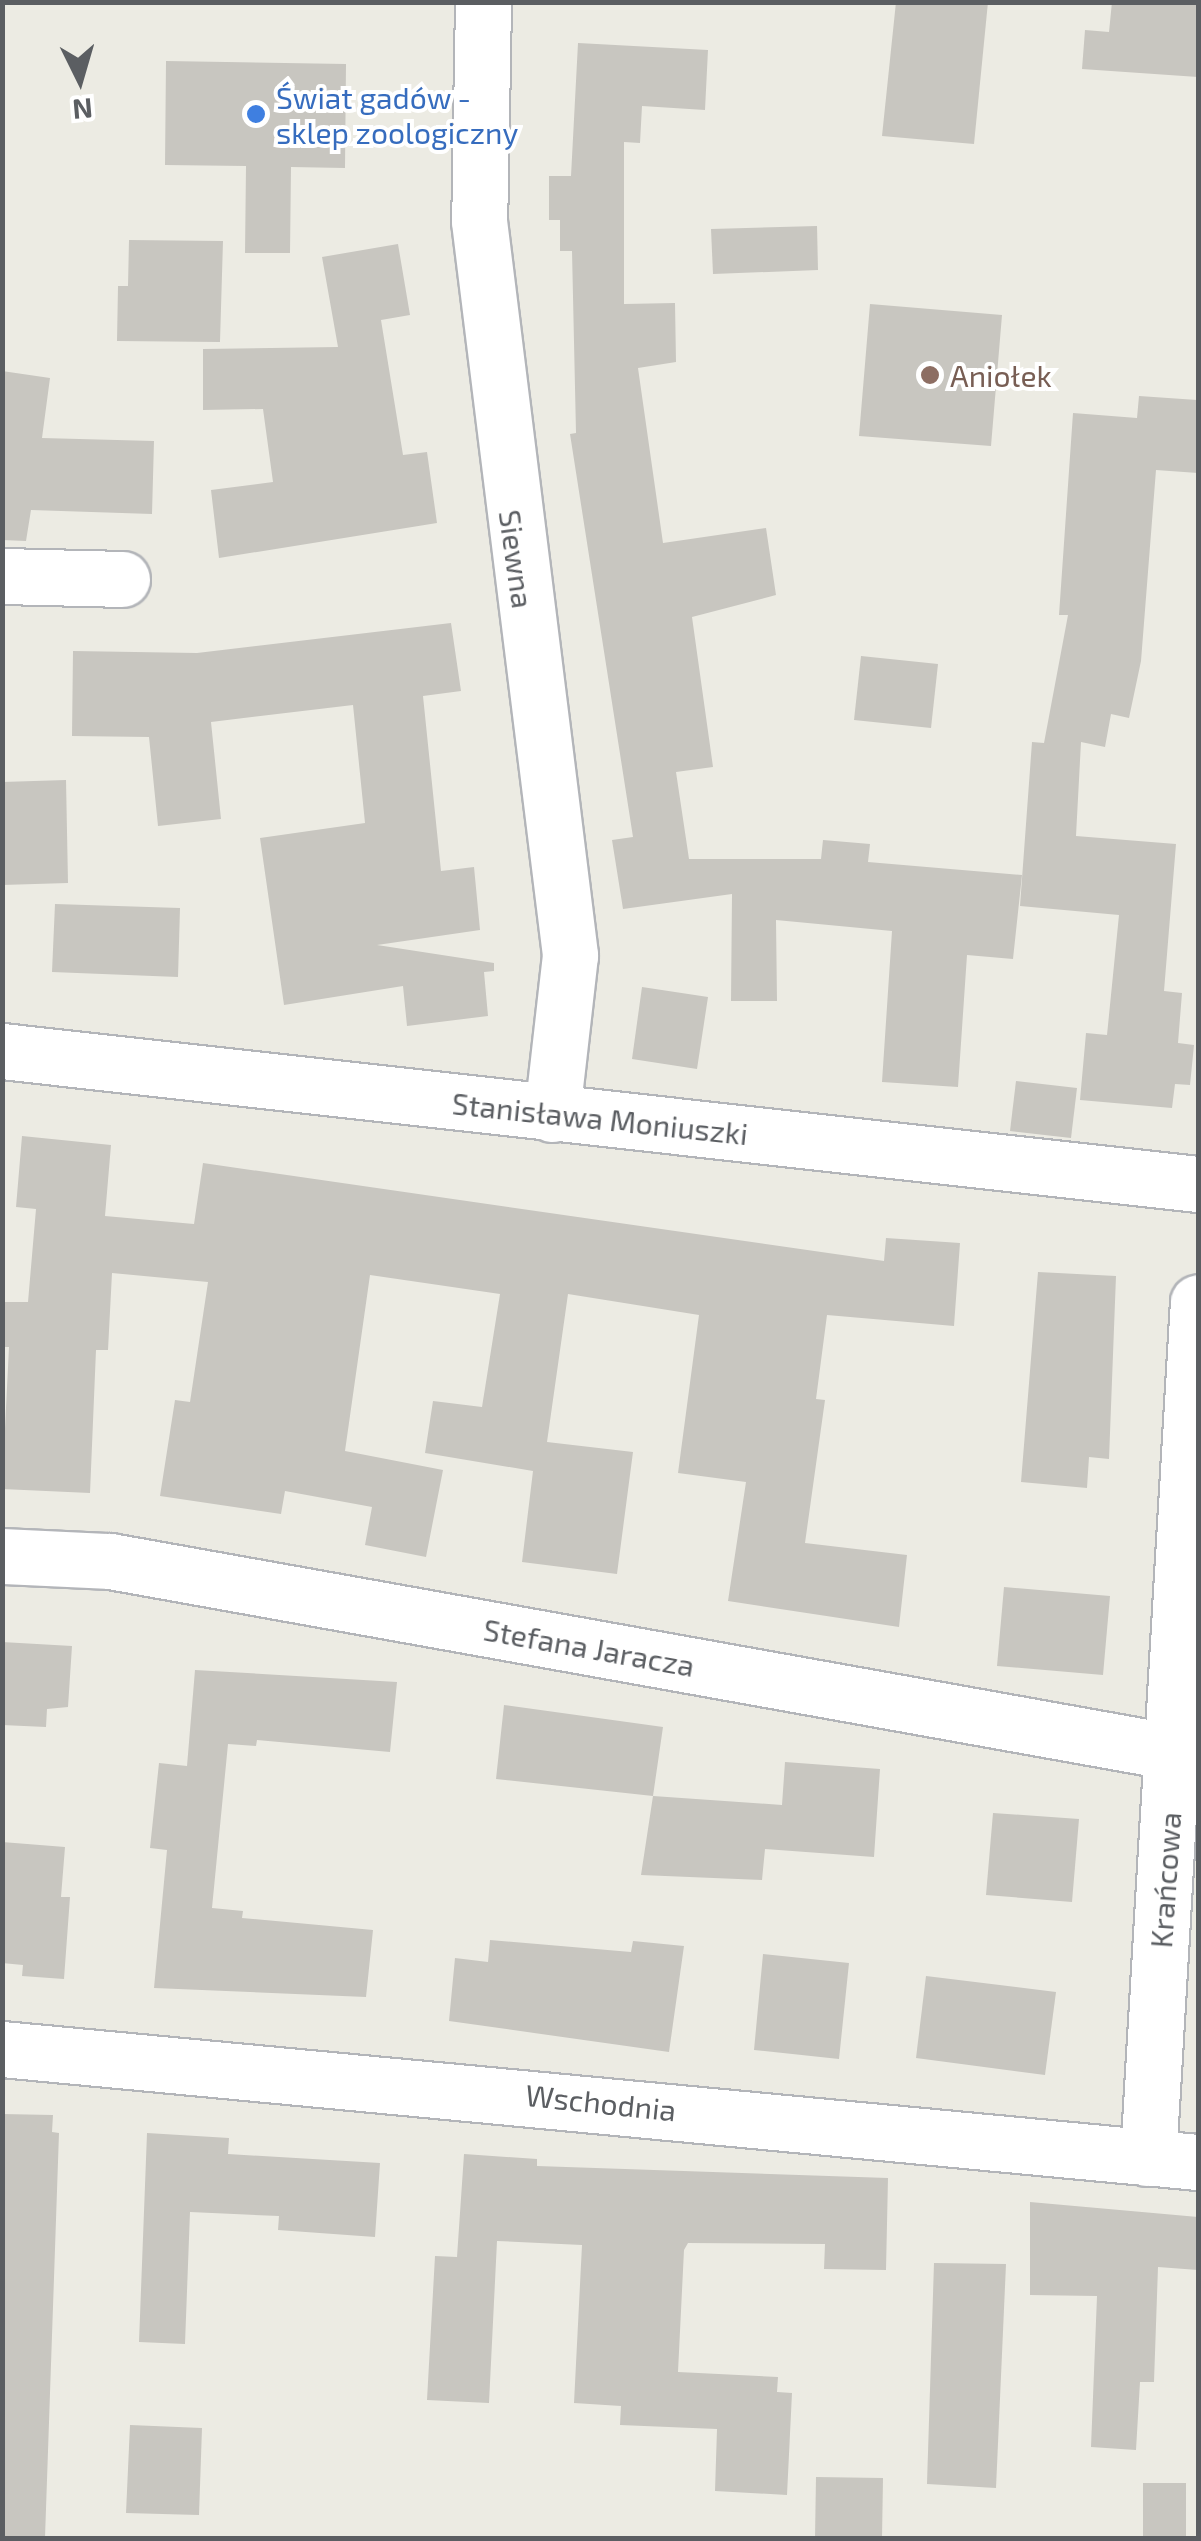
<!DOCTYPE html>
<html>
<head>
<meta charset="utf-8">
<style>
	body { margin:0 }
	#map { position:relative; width:1201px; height:2541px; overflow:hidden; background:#ecebe3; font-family:"Exo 2",sans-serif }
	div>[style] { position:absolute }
	.building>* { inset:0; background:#c8c6c0 }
	.roads { filter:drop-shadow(2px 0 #b3b5b9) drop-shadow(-2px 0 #b3b5b9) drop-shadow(0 2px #b3b5b9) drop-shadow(0 -2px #b3b5b9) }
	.street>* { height:55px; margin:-27.5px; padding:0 27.5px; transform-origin:27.5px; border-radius:27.5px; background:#fff }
	.dots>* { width:28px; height:28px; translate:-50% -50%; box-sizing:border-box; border:5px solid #fff; border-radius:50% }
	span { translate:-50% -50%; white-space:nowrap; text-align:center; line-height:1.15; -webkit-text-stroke:8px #fff; paint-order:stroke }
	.shop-label { font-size:30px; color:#366cbe }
	.left { translate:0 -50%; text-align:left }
	.education-label { font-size:30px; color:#785e54 }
	.street-label { font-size:30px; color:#5b5e62 }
	.frame { position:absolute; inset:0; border:5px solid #5b5e62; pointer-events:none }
	.north { position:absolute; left:30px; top:30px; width:100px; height:100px; -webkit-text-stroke:8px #fff; paint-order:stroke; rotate:175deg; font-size:28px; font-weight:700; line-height:40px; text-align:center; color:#5b5e62 }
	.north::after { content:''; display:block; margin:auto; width:35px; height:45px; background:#5b5e62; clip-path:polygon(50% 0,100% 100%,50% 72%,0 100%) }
</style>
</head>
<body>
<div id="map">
	<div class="building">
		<i style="clip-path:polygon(896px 2px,988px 2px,974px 144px,882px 136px)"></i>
		<i style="clip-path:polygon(1112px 2px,1198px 2px,1198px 77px,1082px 69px,1085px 30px,1109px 32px)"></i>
		<i style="clip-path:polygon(578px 43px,708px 50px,705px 110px,642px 106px,640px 143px,624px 142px,624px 304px,675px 303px,676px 362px,638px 368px,663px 543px,766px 528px,776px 595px,692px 617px,713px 767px,676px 772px,689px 859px,821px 859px,823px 840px,870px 844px,868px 862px,1022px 875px,1013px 959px,967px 955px,958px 1087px,882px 1082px,892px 931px,776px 920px,777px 1001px,731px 1001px,732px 894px,623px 909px,612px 840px,633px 837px,570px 434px,576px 433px,572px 251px,560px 251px,560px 220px,549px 220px,549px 176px,571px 176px)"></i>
		<i style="clip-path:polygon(166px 61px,346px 64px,345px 168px,291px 167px,290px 253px,245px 253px,246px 166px,165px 165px)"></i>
		<i style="clip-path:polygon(817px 226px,818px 270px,713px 274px,711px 229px)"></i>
		<i style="clip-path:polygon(129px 240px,223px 241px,220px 342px,117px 341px,118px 286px,128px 286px)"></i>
		<i style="clip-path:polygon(398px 244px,410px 315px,381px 320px,403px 455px,427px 452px,437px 523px,219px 558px,211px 490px,273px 482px,263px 409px,203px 410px,203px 349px,338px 347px,322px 257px)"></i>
		<i style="clip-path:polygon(870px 304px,1002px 315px,991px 446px,859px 436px)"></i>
		<i style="clip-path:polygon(2px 371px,50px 378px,42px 438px,154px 441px,152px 514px,31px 510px,26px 541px,2px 540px)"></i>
		<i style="clip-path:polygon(1139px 396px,1197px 400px,1198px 473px,1156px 470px,1141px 661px,1129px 718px,1111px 714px,1105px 747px,1081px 742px,1076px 836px,1176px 844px,1164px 991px,1182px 993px,1178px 1043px,1194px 1045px,1190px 1085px,1175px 1084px,1172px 1108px,1080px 1100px,1086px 1033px,1107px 1035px,1119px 915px,1020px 906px,1032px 742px,1044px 743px,1068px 615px,1059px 615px,1073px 413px,1137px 418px)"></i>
		<i style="clip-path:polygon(451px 623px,461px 691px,423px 696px,441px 871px,474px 867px,480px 930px,377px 945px,494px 963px,494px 971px,484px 972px,488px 1016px,407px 1026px,403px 986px,284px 1005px,260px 838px,365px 823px,353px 705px,211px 722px,221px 819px,158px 826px,149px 737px,72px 736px,73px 651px,197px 653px)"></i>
		<i style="clip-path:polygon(861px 656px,938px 664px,931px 728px,854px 720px)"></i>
		<i style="clip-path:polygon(66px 780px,68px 883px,2px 885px,2px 782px)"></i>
		<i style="clip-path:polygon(55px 904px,180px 908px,178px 977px,52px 972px)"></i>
		<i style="clip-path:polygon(642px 987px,708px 997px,697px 1069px,632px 1059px)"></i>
		<i style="clip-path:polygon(1016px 1081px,1077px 1088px,1071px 1138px,1010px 1131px)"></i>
		<i style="clip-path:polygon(22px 1136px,111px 1145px,105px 1216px,194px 1224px,203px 1163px,884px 1261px,886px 1238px,960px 1243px,954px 1326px,827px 1315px,816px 1399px,825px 1400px,805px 1543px,907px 1555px,899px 1627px,728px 1601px,746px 1482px,678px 1473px,699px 1315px,568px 1294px,547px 1442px,633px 1452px,617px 1574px,522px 1562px,533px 1471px,425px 1453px,433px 1401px,482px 1407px,500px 1294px,370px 1275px,345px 1451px,443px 1470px,426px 1557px,365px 1545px,372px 1507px,285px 1491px,281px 1514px,160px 1496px,175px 1400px,190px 1402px,208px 1282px,112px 1273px,108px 1350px,96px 1350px,90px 1493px,2px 1489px,9px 1347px,2px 1347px,2px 1302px,28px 1302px,36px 1209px,16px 1207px)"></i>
		<i style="clip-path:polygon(1038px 1272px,1116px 1276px,1109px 1459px,1089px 1457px,1087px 1488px,1021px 1482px)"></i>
		<i style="clip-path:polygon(1004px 1587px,1110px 1596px,1103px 1675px,997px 1666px)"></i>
		<i style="clip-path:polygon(2px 1642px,72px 1646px,68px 1707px,47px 1709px,46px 1727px,2px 1725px)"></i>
		<i style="clip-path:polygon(195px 1670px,397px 1682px,390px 1752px,257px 1740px,256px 1746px,228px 1744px,212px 1908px,243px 1911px,242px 1918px,373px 1930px,366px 1997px,154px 1988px,167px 1850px,150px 1848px,159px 1763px,187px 1766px)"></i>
		<i style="clip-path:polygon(504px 1705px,663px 1727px,653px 1796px,782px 1805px,785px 1762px,880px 1769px,874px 1857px,765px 1849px,762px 1880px,641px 1875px,653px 1796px,496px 1779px)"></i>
		<i style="clip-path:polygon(993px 1813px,1079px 1819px,1072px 1902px,986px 1895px)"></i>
		<i style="clip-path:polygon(2px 1842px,65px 1847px,61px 1897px,70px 1897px,64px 1979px,22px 1976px,23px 1965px,2px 1963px)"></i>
		<i style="clip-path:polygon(490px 1940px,631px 1952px,633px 1941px,684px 1946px,669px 2052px,449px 2021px,455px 1958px,488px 1962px)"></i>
		<i style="clip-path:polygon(763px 1954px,849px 1963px,839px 2059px,754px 2050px)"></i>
		<i style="clip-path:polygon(926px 1976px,1056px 1992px,1045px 2075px,916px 2058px)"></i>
		<i style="clip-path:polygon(2px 2114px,53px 2115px,52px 2132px,59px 2133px,45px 2538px,2px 2538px)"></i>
		<i style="clip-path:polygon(147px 2133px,229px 2138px,228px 2154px,380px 2163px,375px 2237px,278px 2230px,279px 2216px,190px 2212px,185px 2344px,139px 2342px)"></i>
		<i style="clip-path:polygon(464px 2154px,537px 2159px,537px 2166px,888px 2178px,886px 2270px,824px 2269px,825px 2244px,688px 2243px,684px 2250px,678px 2372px,778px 2377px,777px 2392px,792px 2393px,787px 2495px,715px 2491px,717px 2429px,620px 2425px,621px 2406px,574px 2403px,582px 2245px,497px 2241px,489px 2403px,427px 2400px,435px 2256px,457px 2257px)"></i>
		<i style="clip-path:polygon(1030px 2202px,1198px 2217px,1198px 2270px,1158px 2267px,1154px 2382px,1140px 2382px,1136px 2450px,1091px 2447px,1097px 2296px,1030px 2295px)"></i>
		<i style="clip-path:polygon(934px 2263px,1006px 2264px,996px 2488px,927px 2484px)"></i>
		<i style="clip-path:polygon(130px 2425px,202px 2428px,199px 2515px,126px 2513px)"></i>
		<i style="clip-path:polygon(816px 2477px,883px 2478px,882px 2538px,815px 2538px)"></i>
		<i style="clip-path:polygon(1143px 2483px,1186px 2483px,1186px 2538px,1143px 2538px)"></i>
	</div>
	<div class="roads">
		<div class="street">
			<i style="left:483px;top:2px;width:219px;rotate:91deg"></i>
			<i style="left:479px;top:221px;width:740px;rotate:82.93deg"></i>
			<i style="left:570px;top:955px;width:160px;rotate:96.5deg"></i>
			<i style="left:2px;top:576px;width:120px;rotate:1.4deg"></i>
			<i style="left:2px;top:1051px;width:1203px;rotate:6.35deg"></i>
			<i style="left:2px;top:1556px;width:108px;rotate:2.7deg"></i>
			<i style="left:110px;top:1561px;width:1081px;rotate:10.18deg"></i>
			<i style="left:2px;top:2049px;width:1201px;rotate:5.4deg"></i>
			<i style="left:1148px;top:2158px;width:857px;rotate:-86.66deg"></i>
		</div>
	</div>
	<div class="dots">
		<i style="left:256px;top:114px;background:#3f7fe0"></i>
		<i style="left:930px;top:375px;background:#8d6e63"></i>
	</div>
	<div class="shop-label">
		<span class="left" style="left:276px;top:114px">Świat gadów -<br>sklep zoologiczny</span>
	</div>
	<div class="education-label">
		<span class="left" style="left:950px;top:375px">Aniołek</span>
	</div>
	<div class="street-label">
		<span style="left:517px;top:559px;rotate:82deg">Siewna</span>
		<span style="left:600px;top:1118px;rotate:6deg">Stanisława Moniuszki</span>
		<span style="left:589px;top:1647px;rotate:10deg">Stefana Jaracza</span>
		<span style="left:1165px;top:1880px;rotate:-86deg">Krańcowa</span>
		<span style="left:601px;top:2102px;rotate:6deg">Wschodnia</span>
	</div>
	<div class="frame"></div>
	<div class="north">N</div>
</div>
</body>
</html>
